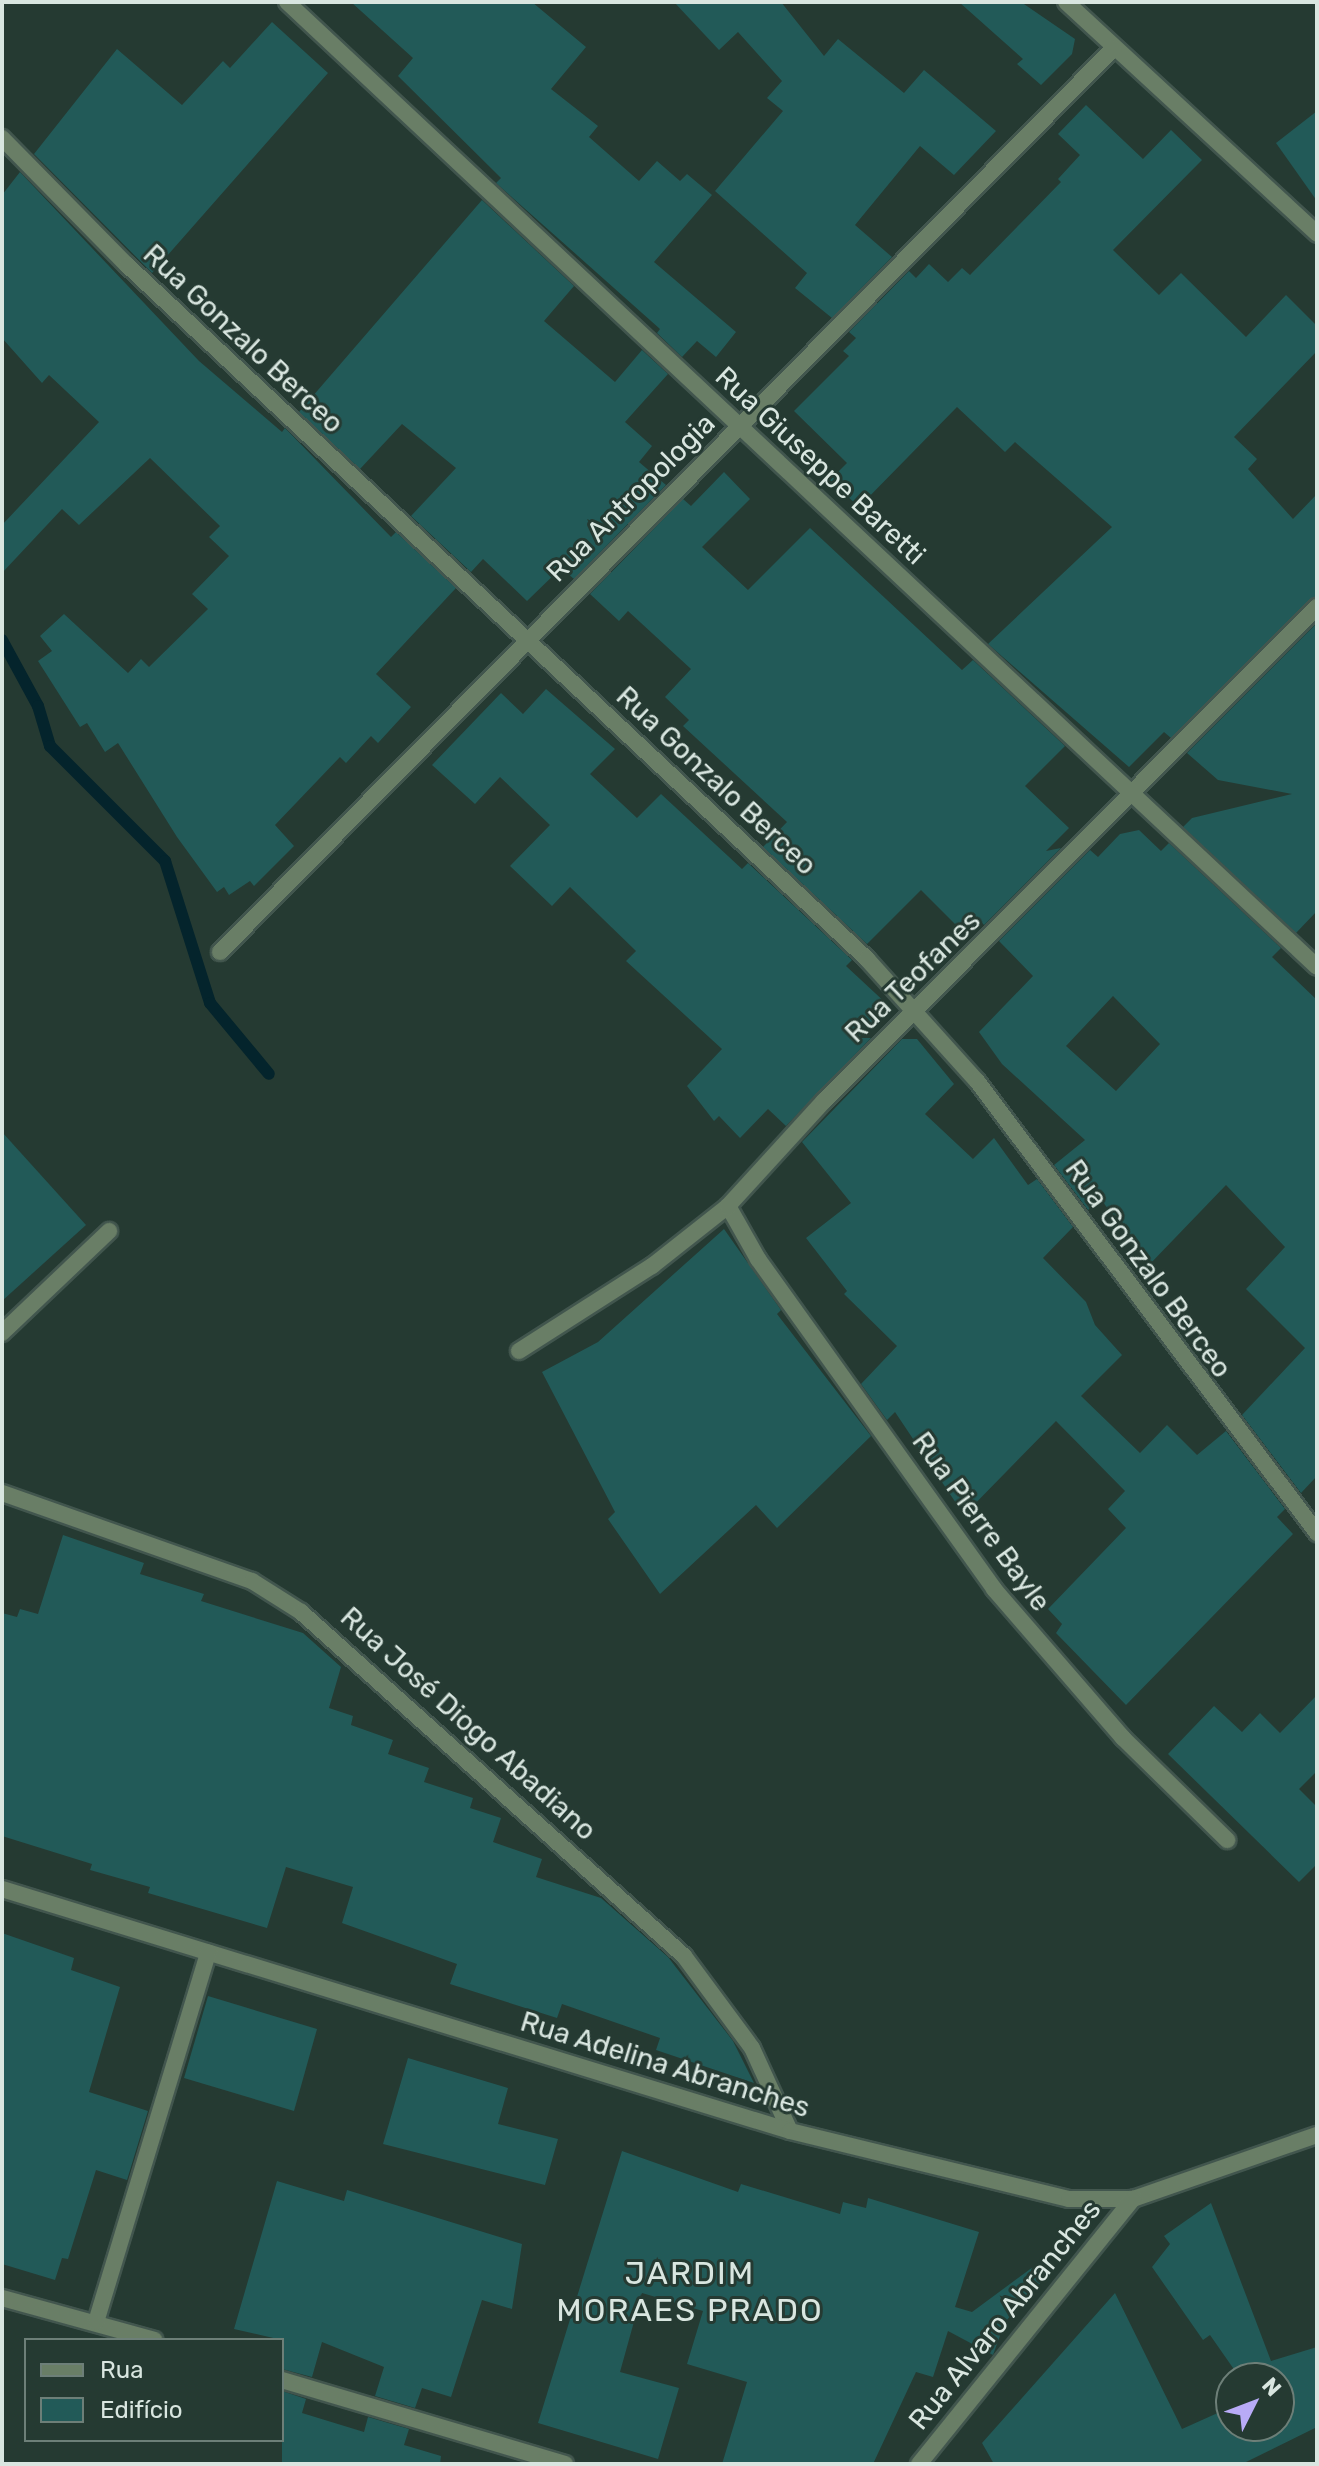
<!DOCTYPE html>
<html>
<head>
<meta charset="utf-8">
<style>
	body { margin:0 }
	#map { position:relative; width:1319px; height:2466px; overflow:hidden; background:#253a32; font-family:Rubik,sans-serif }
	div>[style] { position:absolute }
	.stream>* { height:12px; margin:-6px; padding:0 6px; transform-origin:6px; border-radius:6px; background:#04242c }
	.building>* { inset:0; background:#225a58 }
	.roads { filter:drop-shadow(2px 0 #42564e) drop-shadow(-2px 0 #42564e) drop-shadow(0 2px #42564e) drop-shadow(0 -2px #42564e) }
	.minor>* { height:16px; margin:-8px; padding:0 8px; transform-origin:8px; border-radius:8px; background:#697e66 }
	span { translate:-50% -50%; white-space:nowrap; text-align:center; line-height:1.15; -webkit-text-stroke:6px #253a32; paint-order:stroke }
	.street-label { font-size:28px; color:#d9e6e0 }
	.quarter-label { font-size:32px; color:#d9e6e0; letter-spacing:2px }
	.frame { position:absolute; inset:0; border:4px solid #d9e6e0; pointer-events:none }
	.legend { position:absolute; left:24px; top:2338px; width:260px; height:104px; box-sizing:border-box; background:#253a32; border:2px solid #6d7f78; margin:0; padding:10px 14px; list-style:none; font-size:24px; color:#d9e6e0 }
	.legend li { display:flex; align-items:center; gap:16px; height:40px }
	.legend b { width:40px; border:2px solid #6d7f78 }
	.north { position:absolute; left:1215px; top:2362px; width:80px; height:80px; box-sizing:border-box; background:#253a32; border:2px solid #6d7f78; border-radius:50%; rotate:48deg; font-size:22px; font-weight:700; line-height:32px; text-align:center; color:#d9e6e0 }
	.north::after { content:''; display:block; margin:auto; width:28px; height:36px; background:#b8abf7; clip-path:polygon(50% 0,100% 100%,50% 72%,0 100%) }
</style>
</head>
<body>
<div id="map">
	<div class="stream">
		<i style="left:2px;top:640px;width:75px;rotate:61.4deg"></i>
		<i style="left:38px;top:706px;width:42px;rotate:73.3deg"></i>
		<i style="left:50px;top:746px;width:163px;rotate:45deg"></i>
		<i style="left:165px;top:861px;width:149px;rotate:72.4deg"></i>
		<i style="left:210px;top:1003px;width:92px;rotate:50.3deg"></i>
	</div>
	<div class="building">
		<i style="clip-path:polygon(351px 2px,532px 2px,586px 47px,551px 89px,598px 126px,589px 137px,639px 181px,657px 161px,680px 181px,687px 174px,712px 195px,654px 262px,736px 332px,716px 357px,697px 341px,682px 357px,657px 333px,660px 329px,496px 183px,501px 178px,398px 76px,413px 58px)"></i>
		<i style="clip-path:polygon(674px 2px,781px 2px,824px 56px,838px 39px,904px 93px,924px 70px,996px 131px,954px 175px,920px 146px,855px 225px,892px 257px,832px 318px,795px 288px,807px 273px,715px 191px,783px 111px,767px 98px,782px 81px,738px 32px,719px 50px)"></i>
		<i style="clip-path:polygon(959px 2px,1021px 2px,1075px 39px,1072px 54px,1041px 85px,1017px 64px,1023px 59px)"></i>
		<i style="clip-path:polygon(272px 22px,328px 73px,152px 273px,34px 154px,117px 49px,182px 105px,223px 61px,230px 68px)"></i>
		<i style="clip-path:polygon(1086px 105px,1143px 159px,1171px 130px,1202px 160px,1113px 250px,1159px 295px,1181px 273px,1246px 337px,1286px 295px,1317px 326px,1317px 351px,1234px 437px,1257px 459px,1248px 469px,1293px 519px,1317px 494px,1317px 596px,1171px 738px,1164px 732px,1129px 767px,988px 644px,1112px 527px,1015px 442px,1005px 452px,957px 407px,859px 507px,830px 480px,847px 463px,794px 411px,849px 356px,843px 351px,856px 338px,849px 332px,909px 271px,916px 278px,929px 264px,948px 282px,962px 268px,970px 275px,1061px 182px,1058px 179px,1080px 155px,1058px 134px)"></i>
		<i style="clip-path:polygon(1317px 111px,1317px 201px,1276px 143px)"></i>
		<i style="clip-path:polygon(20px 172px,199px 361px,282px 432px,285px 428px,391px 537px,396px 532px,456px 588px,376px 674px,411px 707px,378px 743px,371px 736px,346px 763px,340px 757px,275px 825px,294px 846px,254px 886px,250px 881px,229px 895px,224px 887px,217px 892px,177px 837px,118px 743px,105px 752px,87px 723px,80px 727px,38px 661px,52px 651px,40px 636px,64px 614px,128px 673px,141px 659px,149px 667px,208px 609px,192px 594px,229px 556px,209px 537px,220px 526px,150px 458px,79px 525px,62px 509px,2px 573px,2px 525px,99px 422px,49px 375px,42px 383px,2px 338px,2px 195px)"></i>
		<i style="clip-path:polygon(482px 200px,574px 286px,544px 321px,615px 382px,642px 350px,668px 374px,625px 422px,652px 446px,639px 462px,666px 485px,574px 579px,561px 568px,527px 601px,483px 559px,471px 572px,411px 516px,456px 468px,402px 424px,360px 469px,299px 412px)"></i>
		<i style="clip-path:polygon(724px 472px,750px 499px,702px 547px,748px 590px,810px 528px,962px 670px,973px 660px,1065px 746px,1025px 786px,1069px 828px,1046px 851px,1061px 848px,984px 925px,977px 917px,963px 932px,921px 890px,867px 944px,763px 847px,787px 822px,683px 726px,689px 720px,665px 697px,691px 669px,628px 611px,619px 621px,590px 594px,683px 499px,691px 506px)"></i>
		<i style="clip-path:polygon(1317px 623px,1317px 911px,1296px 933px,1183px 827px,1192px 818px,1292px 794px,1218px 780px,1187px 753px)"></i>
		<i style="clip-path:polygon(546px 689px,615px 749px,590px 774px,637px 818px,661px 794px,742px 869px,748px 863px,852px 960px,846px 966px,889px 1006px,858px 1038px,871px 1038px,786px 1126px,768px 1109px,740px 1138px,719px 1116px,714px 1121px,687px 1086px,722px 1049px,626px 961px,636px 951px,570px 887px,552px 906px,510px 866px,550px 825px,500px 777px,475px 804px,432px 765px,501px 693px,523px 714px)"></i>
		<i style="clip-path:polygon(evenodd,1139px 830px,1161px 851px,1169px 843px,1281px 948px,1272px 957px,1317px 1000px,1317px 1476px,1301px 1493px,1242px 1415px,1305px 1348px,1246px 1289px,1285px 1247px,1226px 1185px,1149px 1265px,1100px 1198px,1088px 1210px,1054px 1165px,1085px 1140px,1002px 1064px,979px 1032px,1033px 976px,999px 941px,1090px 850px,1098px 857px,1120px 834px,1139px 830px,1113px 996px,1160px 1044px,1116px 1091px,1066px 1046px,1113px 996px)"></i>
		<i style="clip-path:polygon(902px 1039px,917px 1039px,954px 1084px,925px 1114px,973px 1159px,994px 1138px,1028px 1185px,1037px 1179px,1073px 1227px,1043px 1258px,1086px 1302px,1095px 1325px,1122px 1355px,1081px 1396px,1140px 1453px,1167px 1425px,1197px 1455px,1226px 1431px,1285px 1509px,1277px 1517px,1293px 1534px,1126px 1705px,1056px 1633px,1062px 1624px,1048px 1609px,1126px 1528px,1108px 1509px,1125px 1491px,1056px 1421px,964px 1515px,895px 1412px,887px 1420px,861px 1384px,897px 1346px,844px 1294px,847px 1291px,806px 1238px,851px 1203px,802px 1142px)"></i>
		<i style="clip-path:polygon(2px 1132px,86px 1225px,2px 1301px)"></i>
		<i style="clip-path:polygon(724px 1229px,781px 1310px,777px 1314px,871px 1436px,777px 1528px,756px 1505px,660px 1594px,608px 1519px,615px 1512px,542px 1372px,598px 1342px)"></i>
		<i style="clip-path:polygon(63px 1535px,144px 1563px,140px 1574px,204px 1594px,201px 1601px,303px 1633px,341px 1667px,329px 1708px,353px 1716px,351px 1725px,393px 1740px,388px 1754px,429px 1768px,424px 1782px,473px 1798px,470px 1808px,501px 1818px,493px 1842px,542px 1859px,536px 1877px,601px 1898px,668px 1957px,733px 2041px,754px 2083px,656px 2050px,660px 2038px,562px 2004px,557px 2018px,450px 1984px,457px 1964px,342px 1923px,353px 1887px,286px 1867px,267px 1928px,148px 1893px,150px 1887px,90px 1870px,92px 1864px,2px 1836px,2px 1613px,17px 1617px,20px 1609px,38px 1614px)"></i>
		<i style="clip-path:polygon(1317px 1695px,1317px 1771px,1299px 1789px,1317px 1807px,1317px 1864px,1299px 1882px,1168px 1754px,1214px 1706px,1242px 1732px,1260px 1713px,1280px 1733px)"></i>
		<i style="clip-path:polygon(2px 1933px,74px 1958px,71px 1970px,120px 1987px,89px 2092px,148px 2111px,127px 2180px,96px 2170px,68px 2259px,62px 2258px,55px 2280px,2px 2264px)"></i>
		<i style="clip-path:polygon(208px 1996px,317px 2029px,294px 2111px,184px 2078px)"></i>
		<i style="clip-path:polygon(408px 2058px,508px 2088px,498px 2124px,558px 2139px,545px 2185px,383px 2144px)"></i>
		<i style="clip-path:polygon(622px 2151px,738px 2192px,741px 2184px,840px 2214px,843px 2202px,866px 2208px,868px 2198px,979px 2232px,955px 2307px,972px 2312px,1033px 2267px,1044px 2279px,1005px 2322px,993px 2355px,948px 2331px,933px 2377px,916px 2372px,873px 2464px,722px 2464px,747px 2382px,687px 2364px,703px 2311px,642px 2293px,620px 2372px,679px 2388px,658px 2459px,538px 2423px)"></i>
		<i style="clip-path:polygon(277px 2181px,344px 2201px,347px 2190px,522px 2244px,512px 2309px,482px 2300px,451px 2397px,422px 2388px,415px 2408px,375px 2396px,384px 2367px,322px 2342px,312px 2377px,282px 2369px,282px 2340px,234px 2329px)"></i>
		<i style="clip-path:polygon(1211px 2203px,1271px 2361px,1317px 2347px,1317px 2427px,1242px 2464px,994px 2464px,982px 2443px,1115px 2293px,1182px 2429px,1231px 2407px,1231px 2426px,1279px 2426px,1279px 2378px,1240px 2378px,1210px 2335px,1203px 2340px,1152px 2267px,1170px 2244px,1164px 2236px)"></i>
		<i style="clip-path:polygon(282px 2391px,306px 2399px,302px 2413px,364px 2432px,368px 2417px,409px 2429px,404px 2445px,441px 2456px,440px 2464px,282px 2464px)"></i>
	</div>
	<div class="roads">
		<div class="minor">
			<i style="left:287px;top:2px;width:1411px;rotate:43.13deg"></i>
			<i style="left:1066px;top:2px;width:342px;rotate:42.7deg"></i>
			<i style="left:2px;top:138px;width:178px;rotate:45.5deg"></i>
			<i style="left:127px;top:265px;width:1015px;rotate:43.16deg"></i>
			<i style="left:867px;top:959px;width:164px;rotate:48deg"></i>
			<i style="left:977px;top:1081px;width:566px;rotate:53.05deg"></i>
			<i style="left:220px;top:952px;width:1271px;rotate:-45.32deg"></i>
			<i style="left:728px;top:1206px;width:61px;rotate:60.5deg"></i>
			<i style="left:758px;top:1259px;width:406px;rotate:54.4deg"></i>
			<i style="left:994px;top:1589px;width:197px;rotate:49.1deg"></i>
			<i style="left:1123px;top:1738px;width:146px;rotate:44.4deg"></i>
			<i style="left:2px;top:1333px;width:148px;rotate:-43.6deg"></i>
			<i style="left:519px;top:1351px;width:158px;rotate:-32.6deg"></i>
			<i style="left:652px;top:1266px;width:97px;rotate:-38.3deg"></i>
			<i style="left:728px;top:1206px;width:142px;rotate:-47.6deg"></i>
			<i style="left:824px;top:1101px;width:698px;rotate:-45.06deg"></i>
			<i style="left:2px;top:1493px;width:265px;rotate:19.4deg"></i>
			<i style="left:252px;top:1581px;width:58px;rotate:32.3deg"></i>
			<i style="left:301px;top:1612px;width:515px;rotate:41.93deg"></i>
			<i style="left:684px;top:1956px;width:114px;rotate:53.5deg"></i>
			<i style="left:752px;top:2048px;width:91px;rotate:65.4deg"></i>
			<i style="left:2px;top:1889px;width:824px;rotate:17.07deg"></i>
			<i style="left:790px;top:2131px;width:287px;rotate:13.7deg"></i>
			<i style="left:1069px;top:2199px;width:64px"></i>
			<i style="left:1133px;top:2199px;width:195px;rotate:-19.2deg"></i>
			<i style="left:2px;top:2298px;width:158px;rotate:15.4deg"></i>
			<i style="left:96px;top:2322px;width:386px;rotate:-73.1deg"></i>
			<i style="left:282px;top:2380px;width:295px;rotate:16.5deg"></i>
			<i style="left:919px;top:2464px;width:341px;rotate:-51.1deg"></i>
		</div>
	</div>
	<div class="street-label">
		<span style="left:243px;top:339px;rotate:43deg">Rua Gonzalo Berceo</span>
		<span style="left:820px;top:466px;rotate:43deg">Rua Giuseppe Baretti</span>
		<span style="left:631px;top:498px;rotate:-45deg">Rua Antropologia</span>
		<span style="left:716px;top:781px;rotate:43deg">Rua Gonzalo Berceo</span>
		<span style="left:913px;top:977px;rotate:-44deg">Rua Teofanes</span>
		<span style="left:1148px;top:1269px;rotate:54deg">Rua Gonzalo Berceo</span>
		<span style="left:981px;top:1522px;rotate:54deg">Rua Pierre Bayle</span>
		<span style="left:468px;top:1724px;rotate:42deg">Rua José Diogo Abadiano</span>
		<span style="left:665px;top:2065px;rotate:17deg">Rua Adelina Abranches</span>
		<span style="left:1005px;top:2315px;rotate:-51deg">Rua Alvaro Abranches</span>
	</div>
	<div class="quarter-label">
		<span style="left:690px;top:2292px">JARDIM<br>MORAES PRADO</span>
	</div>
	<div class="frame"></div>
	<ul class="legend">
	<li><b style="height:10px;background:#697e66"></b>Rua</li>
	<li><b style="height:22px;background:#225a58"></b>Edifício</li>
	</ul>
	<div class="north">N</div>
</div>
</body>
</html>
